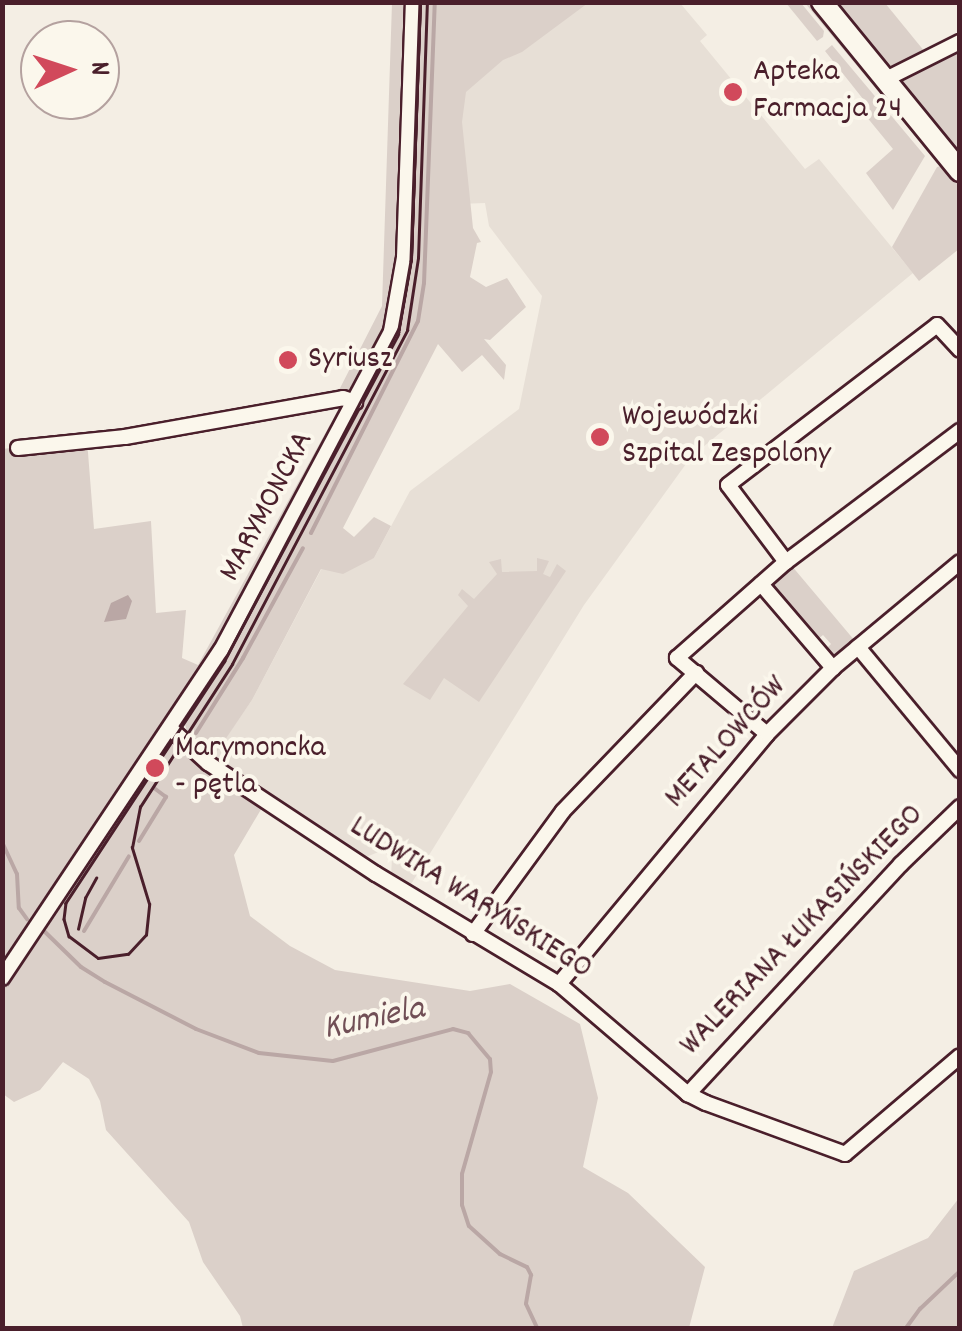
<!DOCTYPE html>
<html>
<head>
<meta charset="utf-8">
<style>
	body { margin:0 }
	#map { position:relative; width:962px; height:1331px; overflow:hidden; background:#f4eee4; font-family:Dekko,sans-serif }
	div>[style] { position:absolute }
	.built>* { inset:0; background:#e7dfd6 }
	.green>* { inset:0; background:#dbd0c9 }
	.water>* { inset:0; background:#baa7a5 }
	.stream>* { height:4px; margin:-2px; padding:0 2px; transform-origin:2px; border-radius:2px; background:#baa7a5 }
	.roads { filter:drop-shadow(2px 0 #4a1f2b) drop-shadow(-2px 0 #4a1f2b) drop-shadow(0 2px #4a1f2b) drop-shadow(0 -2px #4a1f2b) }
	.minor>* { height:14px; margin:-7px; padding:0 7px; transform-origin:7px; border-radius:7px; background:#fbf7ec }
	.secondary>* { height:20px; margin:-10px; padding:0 10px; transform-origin:10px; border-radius:10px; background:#fbf7ec }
	.tram>* { height:2.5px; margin:-1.25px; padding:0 1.25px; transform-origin:1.25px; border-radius:1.25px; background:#4a1f2b }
	.dots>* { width:28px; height:28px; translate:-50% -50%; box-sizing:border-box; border:5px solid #fbf7ec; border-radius:50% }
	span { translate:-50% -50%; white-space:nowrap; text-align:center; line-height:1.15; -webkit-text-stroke:8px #fbf7ec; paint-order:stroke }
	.poi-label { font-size:32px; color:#4a1f2b }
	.left { translate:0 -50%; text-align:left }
	.street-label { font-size:32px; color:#4a1f2b }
	.water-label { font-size:35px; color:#714f56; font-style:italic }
	.frame { position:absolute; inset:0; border:5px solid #4a1f2b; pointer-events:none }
	.north { position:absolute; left:20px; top:20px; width:100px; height:100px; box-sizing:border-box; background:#fbf7ec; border:2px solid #b4a19f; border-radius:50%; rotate:87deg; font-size:28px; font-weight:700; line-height:40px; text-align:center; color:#4a1f2b }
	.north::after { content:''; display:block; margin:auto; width:35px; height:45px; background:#d1495b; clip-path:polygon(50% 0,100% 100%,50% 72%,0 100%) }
</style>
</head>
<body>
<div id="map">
	<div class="built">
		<i style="clip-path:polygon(463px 3px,680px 3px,707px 35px,700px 41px,805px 169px,819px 159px,913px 273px,691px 457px,584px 605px,408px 889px,391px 876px,392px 858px,381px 851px,366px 857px,213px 756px,252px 700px,322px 568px,374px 558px,410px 491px,519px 409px,542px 296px,489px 226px,485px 203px,459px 204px)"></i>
	</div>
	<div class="green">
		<i style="clip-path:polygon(392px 3px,406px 3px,400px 240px,386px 329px,206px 669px,30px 948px,166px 747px,178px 743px,263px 806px,234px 855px,250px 916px,290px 946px,335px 970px,470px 991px,510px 984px,580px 1024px,598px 1098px,583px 1167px,628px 1193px,705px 1267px,689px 1328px,243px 1328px,240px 1316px,203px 1262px,189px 1222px,106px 1130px,100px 1101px,89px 1079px,63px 1062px,40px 1090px,14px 1102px,3px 1094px,2px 449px,87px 440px,94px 529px,151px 521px,156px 613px,186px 610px,182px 658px,198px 665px,338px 410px,337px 394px,382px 306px)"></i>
		<i style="clip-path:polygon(418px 3px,588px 3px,522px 52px,503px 60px,466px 92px,462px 122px,473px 228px,481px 242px,477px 243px,470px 277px,486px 287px,507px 278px,526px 307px,490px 340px,484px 339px,506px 365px,504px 380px,482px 355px,462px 372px,438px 344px,343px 528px,354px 537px,374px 517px,391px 526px,374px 558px,343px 574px,321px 569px,252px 700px,212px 759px,188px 735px,184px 721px,247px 616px,341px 441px,401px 314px,409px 260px)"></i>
		<i style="clip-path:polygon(786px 3px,801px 3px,824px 31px,823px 37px,817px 41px)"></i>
		<i style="clip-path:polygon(805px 3px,814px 3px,922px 134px,915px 136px)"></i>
		<i style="clip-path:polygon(830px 3px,885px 3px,925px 52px,895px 66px,883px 65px)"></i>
		<i style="clip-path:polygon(832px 45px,925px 156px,893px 210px,866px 173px,893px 149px,861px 110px,867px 104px,825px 51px)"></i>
		<i style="clip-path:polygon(959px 48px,959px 160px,900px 82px,903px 76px)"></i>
		<i style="clip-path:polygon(946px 165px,959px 181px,959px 249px,919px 281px,892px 247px,937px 167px)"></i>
		<i style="clip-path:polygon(537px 558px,549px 561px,543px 574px,550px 577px,557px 564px,566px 571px,479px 702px,444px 678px,430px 700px,403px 684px,468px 606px,458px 595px,462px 589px,474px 599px,497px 574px,489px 562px,501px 559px,502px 572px,537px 571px)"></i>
		<i style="clip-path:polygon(791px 565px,855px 641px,838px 656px,829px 654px,825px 650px,831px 644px,823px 635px,817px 640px,773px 589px,775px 579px)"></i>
		<i style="clip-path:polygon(959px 1198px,959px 1328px,832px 1328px,854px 1271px,928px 1238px)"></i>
	</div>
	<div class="water">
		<i style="clip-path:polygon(128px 595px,132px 601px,126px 619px,104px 622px,111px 603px)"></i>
	</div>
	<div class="stream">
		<i style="left:311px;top:533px;width:237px;rotate:-63.2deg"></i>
		<i style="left:418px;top:321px;width:38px;rotate:-81deg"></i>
		<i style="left:424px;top:283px;width:281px;rotate:-87.8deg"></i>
		<i style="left:196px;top:733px;width:89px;rotate:-57.9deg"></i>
		<i style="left:243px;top:658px;width:125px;rotate:-61.4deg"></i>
		<i style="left:139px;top:841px;width:52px;rotate:-58.5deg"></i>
		<i style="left:166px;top:797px;width:15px;rotate:-143deg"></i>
		<i style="left:2px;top:842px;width:35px;rotate:65deg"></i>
		<i style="left:17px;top:874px;width:34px;rotate:87deg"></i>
		<i style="left:19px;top:908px;width:14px;rotate:54deg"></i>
		<i style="left:43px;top:930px;width:53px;rotate:44.2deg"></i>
		<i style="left:81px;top:967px;width:28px;rotate:32deg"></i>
		<i style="left:105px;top:982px;width:102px;rotate:27.3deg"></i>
		<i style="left:196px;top:1029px;width:67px;rotate:20.9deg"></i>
		<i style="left:259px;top:1053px;width:74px;rotate:6.2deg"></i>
		<i style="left:333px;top:1061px;width:124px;rotate:-14.9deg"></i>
		<i style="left:453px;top:1029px;width:16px;rotate:15deg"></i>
		<i style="left:468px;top:1033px;width:34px;rotate:50deg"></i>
		<i style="left:490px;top:1059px;width:13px;rotate:86deg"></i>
		<i style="left:491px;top:1072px;width:106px;rotate:105.9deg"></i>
		<i style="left:462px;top:1174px;width:31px;rotate:90deg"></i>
		<i style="left:462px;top:1205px;width:22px;rotate:72deg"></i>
		<i style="left:469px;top:1226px;width:42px;rotate:42.1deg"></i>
		<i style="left:500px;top:1254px;width:30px;rotate:26deg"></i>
		<i style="left:527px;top:1267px;width:9px;rotate:63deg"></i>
		<i style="left:531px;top:1275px;width:29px;rotate:100deg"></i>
		<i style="left:526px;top:1304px;width:26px;rotate:65deg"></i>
		<i style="left:84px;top:931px;width:87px;rotate:-59deg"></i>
		<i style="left:906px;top:1328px;width:24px;rotate:-54deg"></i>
		<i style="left:920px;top:1309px;width:55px;rotate:-43.5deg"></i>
	</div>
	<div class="roads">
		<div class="minor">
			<i style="left:886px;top:79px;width:83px;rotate:-26.6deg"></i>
			<i style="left:18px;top:448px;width:108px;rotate:-5.9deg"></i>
			<i style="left:125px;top:437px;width:221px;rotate:-10.1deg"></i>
			<i style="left:343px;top:398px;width:13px;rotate:18deg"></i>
			<i style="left:786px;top:562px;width:96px;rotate:-127deg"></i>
			<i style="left:728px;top:485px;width:263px;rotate:-37.4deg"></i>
			<i style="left:937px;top:325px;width:34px;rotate:47deg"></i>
			<i style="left:761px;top:584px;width:111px;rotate:49.4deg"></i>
			<i style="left:858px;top:647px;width:160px;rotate:50.3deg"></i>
			<i style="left:172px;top:730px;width:49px;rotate:42.5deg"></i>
			<i style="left:208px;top:763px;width:201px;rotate:33.5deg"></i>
			<i style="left:376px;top:874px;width:214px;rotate:31deg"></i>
			<i style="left:559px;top:984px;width:170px;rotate:40.5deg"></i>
			<i style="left:688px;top:1094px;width:20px;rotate:27deg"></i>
			<i style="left:706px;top:1103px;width:148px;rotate:20.1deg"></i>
			<i style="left:845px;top:1154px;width:151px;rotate:-40.4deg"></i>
			<i style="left:767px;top:734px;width:118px;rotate:-139.8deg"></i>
			<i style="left:677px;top:658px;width:145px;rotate:-41.4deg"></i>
			<i style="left:786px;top:562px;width:218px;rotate:-37deg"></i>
			<i style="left:473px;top:934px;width:152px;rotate:-53.8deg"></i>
			<i style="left:563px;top:811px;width:192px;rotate:-46.1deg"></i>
			<i style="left:2px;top:978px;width:394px;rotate:-56.3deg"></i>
			<i style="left:221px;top:650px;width:361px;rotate:-61.9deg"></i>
			<i style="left:391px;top:331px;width:75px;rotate:-80deg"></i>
			<i style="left:404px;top:257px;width:255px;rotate:-88deg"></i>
			<i style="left:559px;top:984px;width:325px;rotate:-50.2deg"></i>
			<i style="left:767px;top:734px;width:93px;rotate:-45deg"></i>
			<i style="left:833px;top:668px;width:165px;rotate:-39.8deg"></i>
			<i style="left:688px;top:1094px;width:313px;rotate:-47.2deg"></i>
			<i style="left:901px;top:864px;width:82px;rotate:-44deg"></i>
		</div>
		<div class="secondary">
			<i style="left:822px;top:2px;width:218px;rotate:50.8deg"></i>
		</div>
	</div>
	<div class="tram">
		<i style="left:420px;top:2px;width:259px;rotate:92deg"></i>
		<i style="left:411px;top:261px;width:69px;rotate:100deg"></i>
		<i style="left:399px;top:329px;width:375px;rotate:117.7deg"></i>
		<i style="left:225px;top:661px;width:290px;rotate:123.3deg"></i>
		<i style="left:66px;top:903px;width:16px;rotate:97deg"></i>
		<i style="left:64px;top:919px;width:18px;rotate:74deg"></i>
		<i style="left:69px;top:936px;width:36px;rotate:37deg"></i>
		<i style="left:98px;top:958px;width:30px;rotate:-8deg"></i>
		<i style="left:128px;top:954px;width:26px;rotate:-47deg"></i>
		<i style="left:146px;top:935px;width:31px;rotate:-84deg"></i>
		<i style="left:149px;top:904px;width:59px;rotate:-106.9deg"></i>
		<i style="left:132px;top:848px;width:42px;rotate:-79deg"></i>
		<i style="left:140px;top:807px;width:170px;rotate:-57.2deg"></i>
		<i style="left:232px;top:664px;width:377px;rotate:-62.3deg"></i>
		<i style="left:407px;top:330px;width:73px;rotate:-81.3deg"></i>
		<i style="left:418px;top:258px;width:256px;rotate:-88deg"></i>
		<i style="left:78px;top:929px;width:32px;rotate:-77deg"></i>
		<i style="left:85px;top:898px;width:23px;rotate:-61deg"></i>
	</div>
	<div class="dots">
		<i style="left:733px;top:92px;background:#d1495b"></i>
		<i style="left:288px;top:360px;background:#d1495b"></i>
		<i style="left:600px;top:437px;background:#d1495b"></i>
		<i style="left:155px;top:768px;background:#d1495b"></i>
	</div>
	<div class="poi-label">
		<span class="left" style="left:753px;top:92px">Apteka<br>Farmacja 24</span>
		<span class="left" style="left:308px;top:360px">Syriusz</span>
		<span class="left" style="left:622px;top:437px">Wojewódzki<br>Szpital Zespolony</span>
		<span class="left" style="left:175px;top:768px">Marymoncka<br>- pętla</span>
	</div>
	<div class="street-label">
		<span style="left:268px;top:507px;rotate:-62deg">MARYMONCKA</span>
		<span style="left:727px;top:743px;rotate:-48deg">METALOWCÓW</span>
		<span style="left:470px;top:899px;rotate:32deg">LUDWIKA WARYŃSKIEGO</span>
		<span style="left:803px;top:931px;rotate:-46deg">WALERIANA ŁUKASIŃSKIEGO</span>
	</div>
	<div class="water-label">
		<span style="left:374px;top:1020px;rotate:-12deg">Kumiela</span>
	</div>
	<div class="frame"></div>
	<div class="north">N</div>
</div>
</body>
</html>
